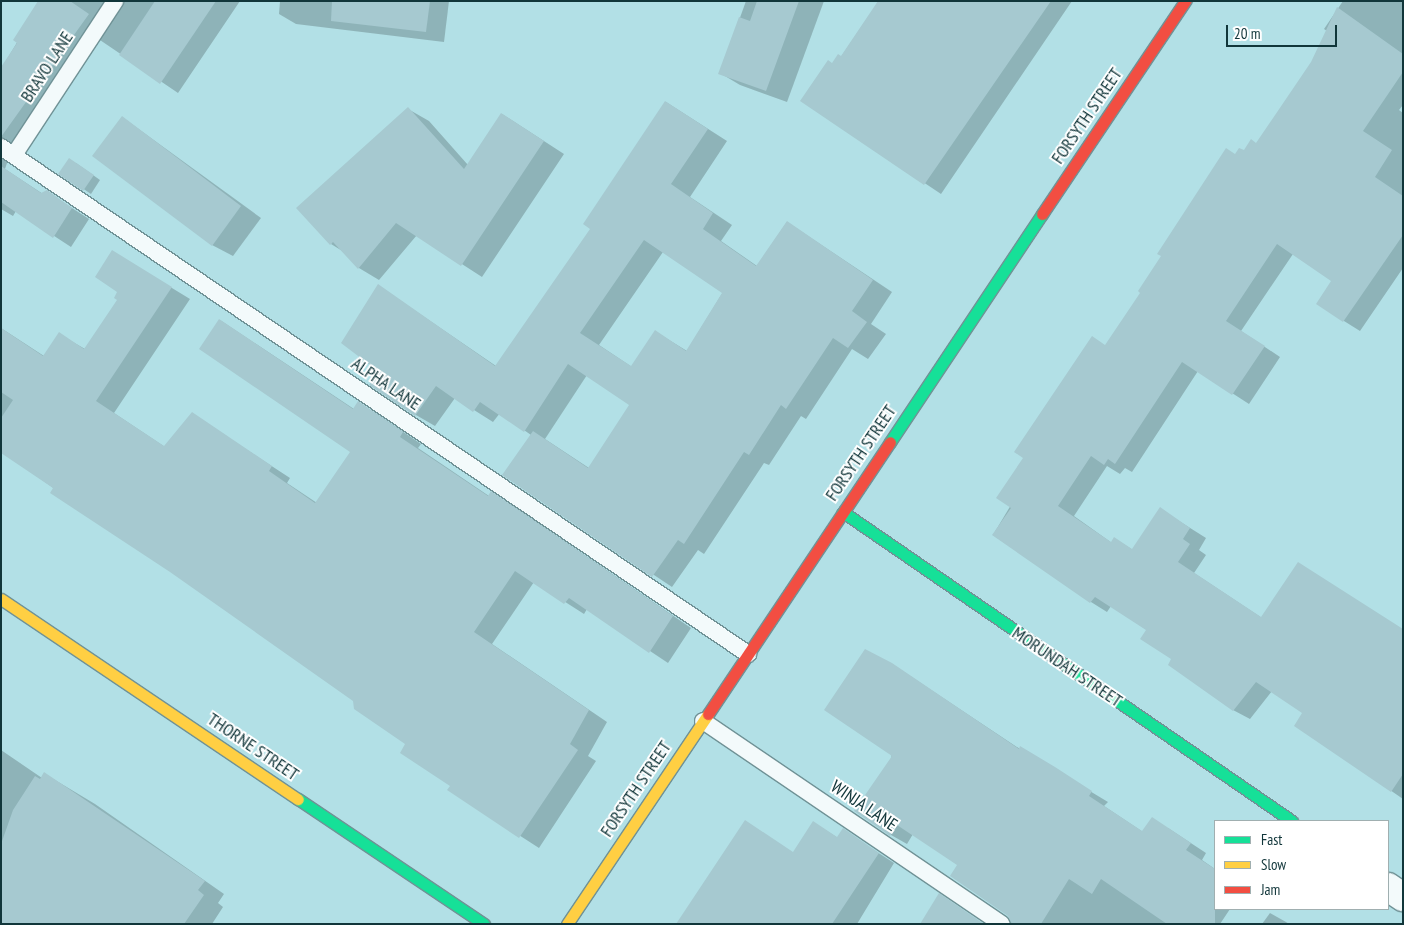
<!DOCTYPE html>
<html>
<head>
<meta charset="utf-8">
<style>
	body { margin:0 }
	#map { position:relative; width:1404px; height:925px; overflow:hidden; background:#b2e0e6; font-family:"PT Sans Narrow",sans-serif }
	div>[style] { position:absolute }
	.shadow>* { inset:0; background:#0003 }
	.building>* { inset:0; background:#a6c9d0 }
	.roads { filter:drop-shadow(1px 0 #709296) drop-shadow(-1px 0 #709296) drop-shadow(0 1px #709296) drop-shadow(0 -1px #709296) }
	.lane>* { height:16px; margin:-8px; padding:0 8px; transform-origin:8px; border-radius:8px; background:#f3fafb }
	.street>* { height:28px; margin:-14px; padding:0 14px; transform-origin:14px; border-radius:14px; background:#f3fafb }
	.fast>* { height:11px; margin:-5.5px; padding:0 5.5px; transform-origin:5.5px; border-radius:5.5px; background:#16e098 }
	.slow>* { height:11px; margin:-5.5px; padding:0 5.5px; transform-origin:5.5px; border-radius:5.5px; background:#ffcf43 }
	.jam>* { height:11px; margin:-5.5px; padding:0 5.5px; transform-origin:5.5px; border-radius:5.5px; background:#f24e42 }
	span { translate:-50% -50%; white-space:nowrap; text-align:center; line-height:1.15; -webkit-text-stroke:4px #fff; paint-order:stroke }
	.street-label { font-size:18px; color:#11363a }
	.frame { position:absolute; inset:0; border:2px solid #11363a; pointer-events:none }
	.legend { position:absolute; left:1214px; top:820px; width:175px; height:90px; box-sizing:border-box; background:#fff; border:1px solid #a0afb0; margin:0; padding:6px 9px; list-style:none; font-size:15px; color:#11363a }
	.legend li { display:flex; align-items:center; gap:10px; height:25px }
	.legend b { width:25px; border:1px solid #a0afb0 }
	.scale { position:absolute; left:1226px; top:25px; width:111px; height:22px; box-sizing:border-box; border:2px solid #11363a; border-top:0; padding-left:6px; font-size:15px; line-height:18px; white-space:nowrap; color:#11363a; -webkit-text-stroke:4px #fff; paint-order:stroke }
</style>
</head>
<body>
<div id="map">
	<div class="shadow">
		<i style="clip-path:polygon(42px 1px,240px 1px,178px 93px,97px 38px,11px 151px,5px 169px,43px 194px,47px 192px,89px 219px,71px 247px,16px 211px,13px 216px,1px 209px,1px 69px)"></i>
		<i style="clip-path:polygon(280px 1px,449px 1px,444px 42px,296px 24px,279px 14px)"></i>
		<i style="clip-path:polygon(746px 1px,824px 1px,787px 102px,740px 85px,720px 73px)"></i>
		<i style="clip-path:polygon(879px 1px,1072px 1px,941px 194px,802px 101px,841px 57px)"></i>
		<i style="clip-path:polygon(1343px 1px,1403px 1px,1403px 105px,1399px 110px,1403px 113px,1403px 268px,1360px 331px,1344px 321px,1333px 281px,1293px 254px,1241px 331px,1280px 357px,1249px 404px,1198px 371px,1132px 472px,1125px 468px,1120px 474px,1107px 466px,1074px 516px,1112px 543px,1115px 539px,1133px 550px,1160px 509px,1206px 538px,1199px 550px,1206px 555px,1194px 573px,1262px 618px,1403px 631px,1403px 799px,1296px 725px,1304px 713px,1272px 691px,1250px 719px,1233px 710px,1173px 659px,1147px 630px,1111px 606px,1107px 612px,1091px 602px,993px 535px,1106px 346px,1236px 155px,1257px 144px,1313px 62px,1327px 31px,1324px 29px)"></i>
		<i style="clip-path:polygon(evenodd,666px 102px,727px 141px,690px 197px,732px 225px,721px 241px,757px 266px,787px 222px,892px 292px,871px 324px,886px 334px,868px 359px,852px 349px,806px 419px,801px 416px,769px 465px,764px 463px,704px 554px,698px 550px,672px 587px,504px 475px,531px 435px,500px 413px,493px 422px,455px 398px,435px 426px,416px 415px,381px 371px,379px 286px,496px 366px,592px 228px,666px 102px,663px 252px,723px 292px,687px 351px,656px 332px,632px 367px,599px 345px,663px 252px,666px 102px,587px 375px,631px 405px,589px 468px,545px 439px,587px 375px)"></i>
		<i style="clip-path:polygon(408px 109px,429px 121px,468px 165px,502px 114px,564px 154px,482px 277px,417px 235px,379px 280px,359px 268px,344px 252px,331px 244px)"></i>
		<i style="clip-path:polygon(122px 117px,261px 218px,233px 256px,212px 245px)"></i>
		<i style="clip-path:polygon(76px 163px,100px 180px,91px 194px,60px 173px)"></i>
		<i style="clip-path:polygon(131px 263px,190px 299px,114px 413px,165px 447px,192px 414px,290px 478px,287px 483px,317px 503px,352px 451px,220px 320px,354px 409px,358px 403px,377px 414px,421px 444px,418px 448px,489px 496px,510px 504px,691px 628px,668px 663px,587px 609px,584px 614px,534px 582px,492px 644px,607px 722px,588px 756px,596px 761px,539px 848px,449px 790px,451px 786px,407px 744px,354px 700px,1px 451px,1px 328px,44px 356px,59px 334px,85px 349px,118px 300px)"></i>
		<i style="clip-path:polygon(892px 664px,1020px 749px,1108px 802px,1104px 806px,1143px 832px,1168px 828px,1206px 853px,1202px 860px,1215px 869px,1215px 909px,1230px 909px,1220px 924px,1011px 924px,1009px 915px,958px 865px,913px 834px,907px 844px,891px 835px)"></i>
		<i style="clip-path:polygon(1px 750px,42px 778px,45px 774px,95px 804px,224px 894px,218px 903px,223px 907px,212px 924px,1px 924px)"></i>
		<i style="clip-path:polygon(814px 823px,838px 838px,843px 830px,894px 863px,857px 924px,679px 924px,794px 853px)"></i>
		<i style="clip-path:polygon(1270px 913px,1286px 922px,1289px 924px,1262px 924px)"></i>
	</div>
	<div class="building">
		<i style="clip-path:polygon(38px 1px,70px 1px,89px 14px,1px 137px,1px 67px,17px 43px,13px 40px)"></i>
		<i style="clip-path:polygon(155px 1px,216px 1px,160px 84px,119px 55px)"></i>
		<i style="clip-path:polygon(332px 1px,430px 1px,426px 32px,331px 21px)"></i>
		<i style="clip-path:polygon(757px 1px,799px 1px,766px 91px,718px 74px,739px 17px,750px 21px)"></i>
		<i style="clip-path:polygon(878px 1px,1051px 1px,924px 185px,800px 101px,828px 60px,832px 63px,838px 54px,841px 56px)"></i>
		<i style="clip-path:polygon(1337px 7px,1403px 54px,1403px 72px,1363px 131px,1392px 150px,1375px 177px,1403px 196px,1403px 235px,1343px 322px,1316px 304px,1331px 281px,1277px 244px,1226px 321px,1265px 346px,1232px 395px,1182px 362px,1115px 464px,1108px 459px,1104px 465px,1091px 456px,1058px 506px,1111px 542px,1114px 537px,1132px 549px,1160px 507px,1190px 528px,1183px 539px,1190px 544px,1178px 562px,1261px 617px,1298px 562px,1403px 629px,1403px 774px,1391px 792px,1294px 726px,1302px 713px,1256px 682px,1233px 711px,1168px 665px,1171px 659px,1140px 639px,1146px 630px,1095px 597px,1090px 603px,992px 535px,1011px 508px,996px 498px,1023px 458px,1014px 452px,1092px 336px,1105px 345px,1140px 293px,1138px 291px,1161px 256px,1157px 254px,1226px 148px,1235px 154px,1239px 148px,1244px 150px,1251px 139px,1256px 143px,1311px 62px)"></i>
		<i style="clip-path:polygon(evenodd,665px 101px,708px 129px,671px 184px,713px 213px,703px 229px,756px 266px,787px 221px,873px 280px,852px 311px,867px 322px,848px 348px,833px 338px,786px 409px,781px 405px,749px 455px,744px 452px,684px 544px,678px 540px,652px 577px,502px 475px,533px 431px,588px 468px,629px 405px,568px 364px,524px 432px,480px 402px,473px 412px,436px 386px,415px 416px,369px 385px,379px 372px,341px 343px,378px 284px,495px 366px,590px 229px,583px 224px,665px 101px,644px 240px,722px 293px,686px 351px,655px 330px,631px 366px,580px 333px,644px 240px)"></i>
		<i style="clip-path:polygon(408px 107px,464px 169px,501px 113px,544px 141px,461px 266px,396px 223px,358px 269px,333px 242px,330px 245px,296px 208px)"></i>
		<i style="clip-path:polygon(122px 116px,241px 206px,212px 246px,92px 156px)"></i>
		<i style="clip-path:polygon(69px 158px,94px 175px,83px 191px,58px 174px)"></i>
		<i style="clip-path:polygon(1px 166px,41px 193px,47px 190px,72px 208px,53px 238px,1px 202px)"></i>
		<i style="clip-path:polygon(112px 250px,172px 287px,96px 401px,164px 446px,192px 412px,272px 466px,269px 471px,315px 503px,350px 452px,199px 349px,219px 319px,353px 409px,358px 401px,403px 432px,400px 437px,488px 496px,491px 491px,673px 616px,649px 653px,569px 598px,564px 604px,515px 571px,474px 632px,589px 710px,570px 744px,578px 750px,519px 838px,447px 790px,450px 786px,400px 753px,405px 744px,354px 709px,353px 701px,170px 572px,50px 493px,53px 488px,1px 453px,1px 418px,13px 400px,1px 392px,1px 328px,43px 356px,59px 332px,84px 349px,117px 300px,114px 298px,117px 292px,95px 277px)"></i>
		<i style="clip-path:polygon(865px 649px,892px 663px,1019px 749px,1020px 746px,1055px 767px,1092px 791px,1089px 796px,1142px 831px,1152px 817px,1191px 843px,1186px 850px,1215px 869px,1215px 924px,1167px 924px,1101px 879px,1092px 894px,1069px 879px,1041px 924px,1012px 924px,1008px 916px,950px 876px,957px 865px,897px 825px,890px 836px,854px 811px,892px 756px,824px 710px)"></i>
		<i style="clip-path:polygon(44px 772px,205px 881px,198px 890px,204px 895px,184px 924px,1px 924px,1px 844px,13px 810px,35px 776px,40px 779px)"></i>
		<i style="clip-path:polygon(745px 820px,793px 852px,813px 821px,837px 837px,843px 828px,879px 853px,832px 924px,676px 924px)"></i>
		<i style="clip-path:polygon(939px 893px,984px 924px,920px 924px)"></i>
	</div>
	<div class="roads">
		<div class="lane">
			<i style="left:1px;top:147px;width:903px;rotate:34.17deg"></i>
			<i style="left:14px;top:155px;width:184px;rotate:-56.7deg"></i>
			<i style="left:703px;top:721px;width:361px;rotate:34.2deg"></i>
		</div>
		<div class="street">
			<i style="left:1388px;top:887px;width:18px;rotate:34deg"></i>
		</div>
		<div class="fast">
			<i style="left:890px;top:442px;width:274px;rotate:-56.3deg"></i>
			<i style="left:843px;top:512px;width:545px;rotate:34.54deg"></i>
			<i style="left:298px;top:799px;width:224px;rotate:33.9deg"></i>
		</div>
		<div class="slow">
			<i style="left:1px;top:599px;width:358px;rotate:34deg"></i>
			<i style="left:567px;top:924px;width:253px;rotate:-56.1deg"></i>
		</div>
		<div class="jam">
			<i style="left:1042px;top:214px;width:257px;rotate:-56.1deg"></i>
			<i style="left:708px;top:714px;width:327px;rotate:-56.2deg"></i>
		</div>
	</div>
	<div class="street-label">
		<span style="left:47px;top:67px;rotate:-57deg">BRAVO LANE</span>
		<span style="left:1087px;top:116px;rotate:-56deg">FORSYTH STREET</span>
		<span style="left:386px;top:384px;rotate:34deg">ALPHA LANE</span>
		<span style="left:861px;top:453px;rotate:-56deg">FORSYTH STREET</span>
		<span style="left:1067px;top:667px;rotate:34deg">MORUNDAH STREET</span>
		<span style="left:253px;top:747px;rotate:34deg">THORNE STREET</span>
		<span style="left:636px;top:789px;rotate:-56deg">FORSYTH STREET</span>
		<span style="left:864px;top:806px;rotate:34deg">WINJA LANE</span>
	</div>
	<div class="frame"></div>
	<ul class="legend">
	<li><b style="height:6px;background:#16e098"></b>Fast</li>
	<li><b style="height:6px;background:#ffcf43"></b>Slow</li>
	<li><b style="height:6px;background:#f24e42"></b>Jam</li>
	</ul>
	<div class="scale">20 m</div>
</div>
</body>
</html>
